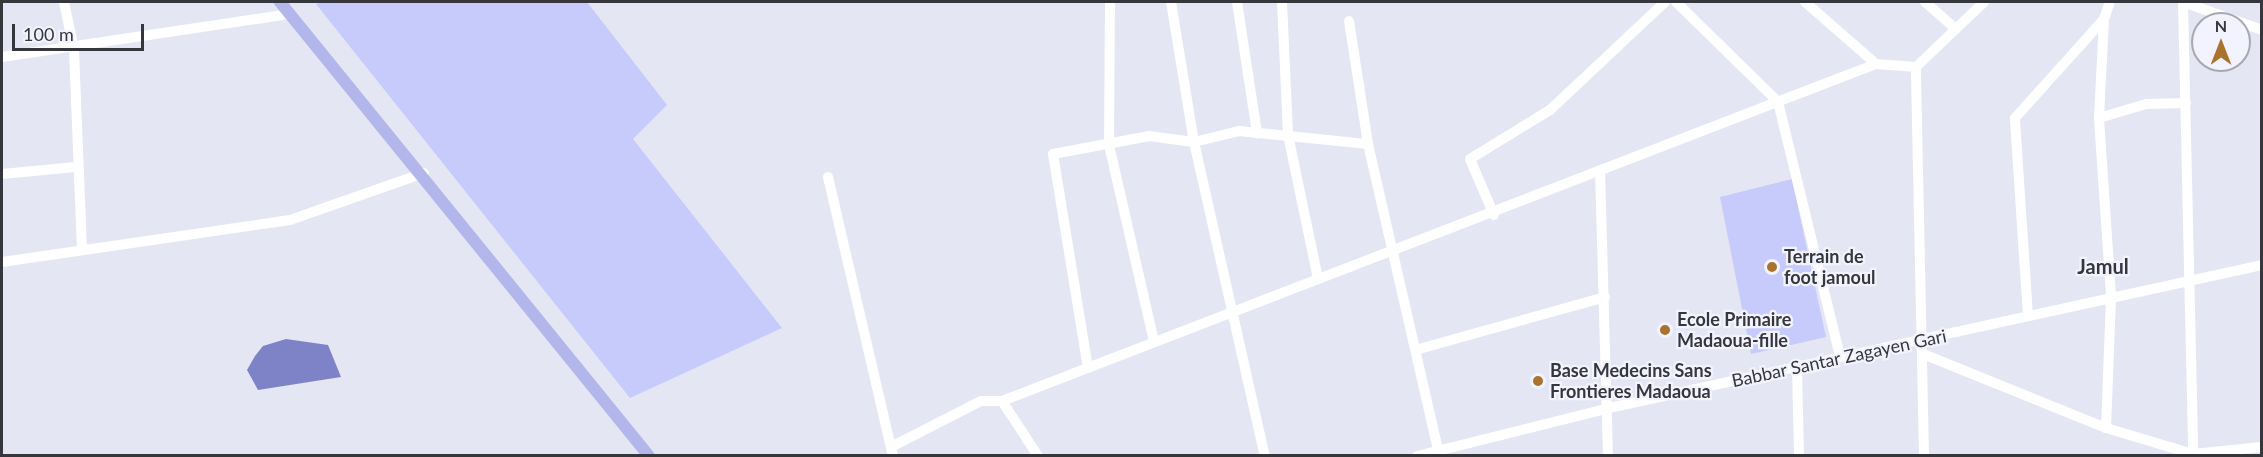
<!DOCTYPE html>
<html>
<head>
<meta charset="utf-8">
<style>
	body { margin:0 }
	#map { position:relative; width:2263px; height:457px; overflow:hidden; background:#e4e6f4; font-family:Lato,sans-serif }
	div>[style] { position:absolute }
	.green>* { inset:0; background:#c6cbfb }
	.water>* { inset:0; background:#7e82c6 }
	.minor>* { height:10px; margin:-5px; padding:0 5px; transform-origin:5px; border-radius:5px; background:#fff }
	.major>* { height:12px; margin:-6px; padding:0 6px; transform-origin:6px; border-radius:6px; background:#b3b6eb }
	.dots>* { width:16px; height:16px; translate:-50% -50%; box-sizing:border-box; border:3px solid #f2f3ff; border-radius:50% }
	span { translate:-50% -50%; white-space:nowrap; text-align:center; line-height:1.15; -webkit-text-stroke:4.5px #f2f3ff; paint-order:stroke }
	.poi-label { font-size:18px; color:#36373c; font-weight:700 }
	.left { translate:0 -50%; text-align:left }
	.street-label { font-size:18px; color:#36373c }
	.neighbourhood-label { font-size:20px; color:#36373c; font-weight:700 }
	.frame { position:absolute; inset:0; border:3px solid #36373c; pointer-events:none }
	.north { position:absolute; left:2191px; top:12px; width:60px; height:60px; box-sizing:border-box; background:#f2f3ff; border:2px solid #a7a8b1; border-radius:50%; rotate:0deg; font-size:16px; font-weight:700; line-height:24px; text-align:center; color:#36373c }
	.north::after { content:''; display:block; margin:auto; width:21px; height:27px; background:#a9732e; clip-path:polygon(50% 0,100% 100%,50% 72%,0 100%) }
	.scale { position:absolute; left:12px; top:24px; width:132px; height:27px; box-sizing:border-box; border:3px solid #36373c; border-top:0; padding-left:8px; font-size:18px; line-height:21px; white-space:nowrap; color:#36373c; -webkit-text-stroke:4px #f2f3ff; paint-order:stroke }
</style>
</head>
<body>
<div id="map">
	<div class="green">
		<i style="clip-path:polygon(322px 2px,587px 2px,667px 105px,633px 139px,782px 328px,630px 398px,316px 4px)"></i>
		<i style="clip-path:polygon(1792px 179px,1826px 337px,1751px 354px,1720px 197px)"></i>
	</div>
	<div class="water">
		<i style="clip-path:polygon(286px 339px,328px 345px,341px 377px,258px 390px,247px 370px,255px 356px,263px 346px)"></i>
	</div>
	<div class="minor">
		<i style="left:64px;top:2px;width:49px;rotate:78.2deg"></i>
		<i style="left:74px;top:50px;width:200px;rotate:87.7deg"></i>
		<i style="left:1110px;top:2px;width:143px;rotate:90.4deg"></i>
		<i style="left:1109px;top:145px;width:202px;rotate:77.1deg"></i>
		<i style="left:1171px;top:2px;width:142px;rotate:80.7deg"></i>
		<i style="left:1194px;top:142px;width:322px;rotate:77.3deg"></i>
		<i style="left:1237px;top:2px;width:133px;rotate:81.3deg"></i>
		<i style="left:1282px;top:2px;width:133px;rotate:87.4deg"></i>
		<i style="left:1288px;top:135px;width:147px;rotate:78.2deg"></i>
		<i style="left:1676px;top:2px;width:143px;rotate:44.4deg"></i>
		<i style="left:1778px;top:102px;width:262px;rotate:76.3deg"></i>
		<i style="left:1805px;top:2px;width:94px;rotate:41.1deg"></i>
		<i style="left:1925px;top:2px;width:41px;rotate:41.1deg"></i>
		<i style="left:2183px;top:2px;width:454px;rotate:88.7deg"></i>
		<i style="left:2183px;top:2px;width:84px;rotate:19.5deg"></i>
		<i style="left:1349px;top:21px;width:124px;rotate:81.2deg"></i>
		<i style="left:1368px;top:144px;width:319px;rotate:77.1deg"></i>
		<i style="left:2px;top:57px;width:290px;rotate:-8.5deg"></i>
		<i style="left:2099px;top:118px;width:49px;rotate:-16.6deg"></i>
		<i style="left:2146px;top:104px;width:40px;rotate:-1.4deg"></i>
		<i style="left:1600px;top:170px;width:286px;rotate:88.4deg"></i>
		<i style="left:2px;top:174px;width:74px;rotate:-5.4deg"></i>
		<i style="left:828px;top:177px;width:286px;rotate:76.9deg"></i>
		<i style="left:1494px;top:215px;width:61px;rotate:-113.2deg"></i>
		<i style="left:1470px;top:159px;width:94px;rotate:-31.5deg"></i>
		<i style="left:1550px;top:110px;width:158px;rotate:-43.2deg"></i>
		<i style="left:2px;top:262px;width:291px;rotate:-8.3deg"></i>
		<i style="left:290px;top:220px;width:142px;rotate:-19.3deg"></i>
		<i style="left:2028px;top:316px;width:198px;rotate:-93.8deg"></i>
		<i style="left:2015px;top:118px;width:133px;rotate:-48deg"></i>
		<i style="left:1419px;top:349px;width:193px;rotate:-15.6deg"></i>
		<i style="left:1923px;top:354px;width:197px;rotate:22deg"></i>
		<i style="left:2106px;top:428px;width:91px;rotate:16.6deg"></i>
		<i style="left:2193px;top:454px;width:69px;rotate:-5.8deg"></i>
		<i style="left:1797px;top:367px;width:89px;rotate:88.7deg"></i>
		<i style="left:1088px;top:368px;width:217px;rotate:-99.3deg"></i>
		<i style="left:1053px;top:154px;width:98px;rotate:-10.6deg"></i>
		<i style="left:1149px;top:136px;width:45px;rotate:7.6deg"></i>
		<i style="left:1194px;top:142px;width:46px;rotate:-13.7deg"></i>
		<i style="left:1239px;top:131px;width:130px;rotate:5.8deg"></i>
		<i style="left:1002px;top:401px;width:66px;rotate:56.8deg"></i>
		<i style="left:2106px;top:428px;width:133px;rotate:-87.8deg"></i>
		<i style="left:2111px;top:295px;width:177px;rotate:-93.9deg"></i>
		<i style="left:2099px;top:118px;width:99px;rotate:-87.1deg"></i>
		<i style="left:2104px;top:19px;width:18px;rotate:-71deg"></i>
		<i style="left:891px;top:447px;width:101px;rotate:-27.1deg"></i>
		<i style="left:981px;top:401px;width:21px"></i>
		<i style="left:1002px;top:401px;width:937px;rotate:-21.09deg"></i>
		<i style="left:1876px;top:64px;width:40px;rotate:4.3deg"></i>
		<i style="left:1417px;top:456px;width:198px;rotate:-14deg"></i>
		<i style="left:1609px;top:408px;width:668px;rotate:-12.35deg"></i>
		<i style="left:1924px;top:456px;width:389px;rotate:-91.2deg"></i>
		<i style="left:1916px;top:67px;width:94px;rotate:-43.7deg"></i>
	</div>
	<div class="major">
		<i style="left:280px;top:2px;width:585px;rotate:50.9deg"></i>
	</div>
	<div class="dots">
		<i style="left:1772px;top:267px;background:#a9732e"></i>
		<i style="left:1665px;top:330px;background:#a9732e"></i>
		<i style="left:1538px;top:381px;background:#a9732e"></i>
	</div>
	<div class="poi-label">
		<span class="left" style="left:1784px;top:267px">Terrain de<br>foot jamoul</span>
		<span class="left" style="left:1677px;top:330px">Ecole Primaire<br>Madaoua-fille</span>
		<span class="left" style="left:1550px;top:381px">Base Medecins Sans<br>Frontieres Madaoua</span>
	</div>
	<div class="street-label">
		<span style="left:1839px;top:358px;rotate:-12deg">Babbar Santar Zagayen Gari</span>
	</div>
	<div class="neighbourhood-label">
		<span style="left:2103px;top:266px">Jamul</span>
	</div>
	<div class="frame"></div>
	<div class="north">N</div>
	<div class="scale">100 m</div>
</div>
</body>
</html>
